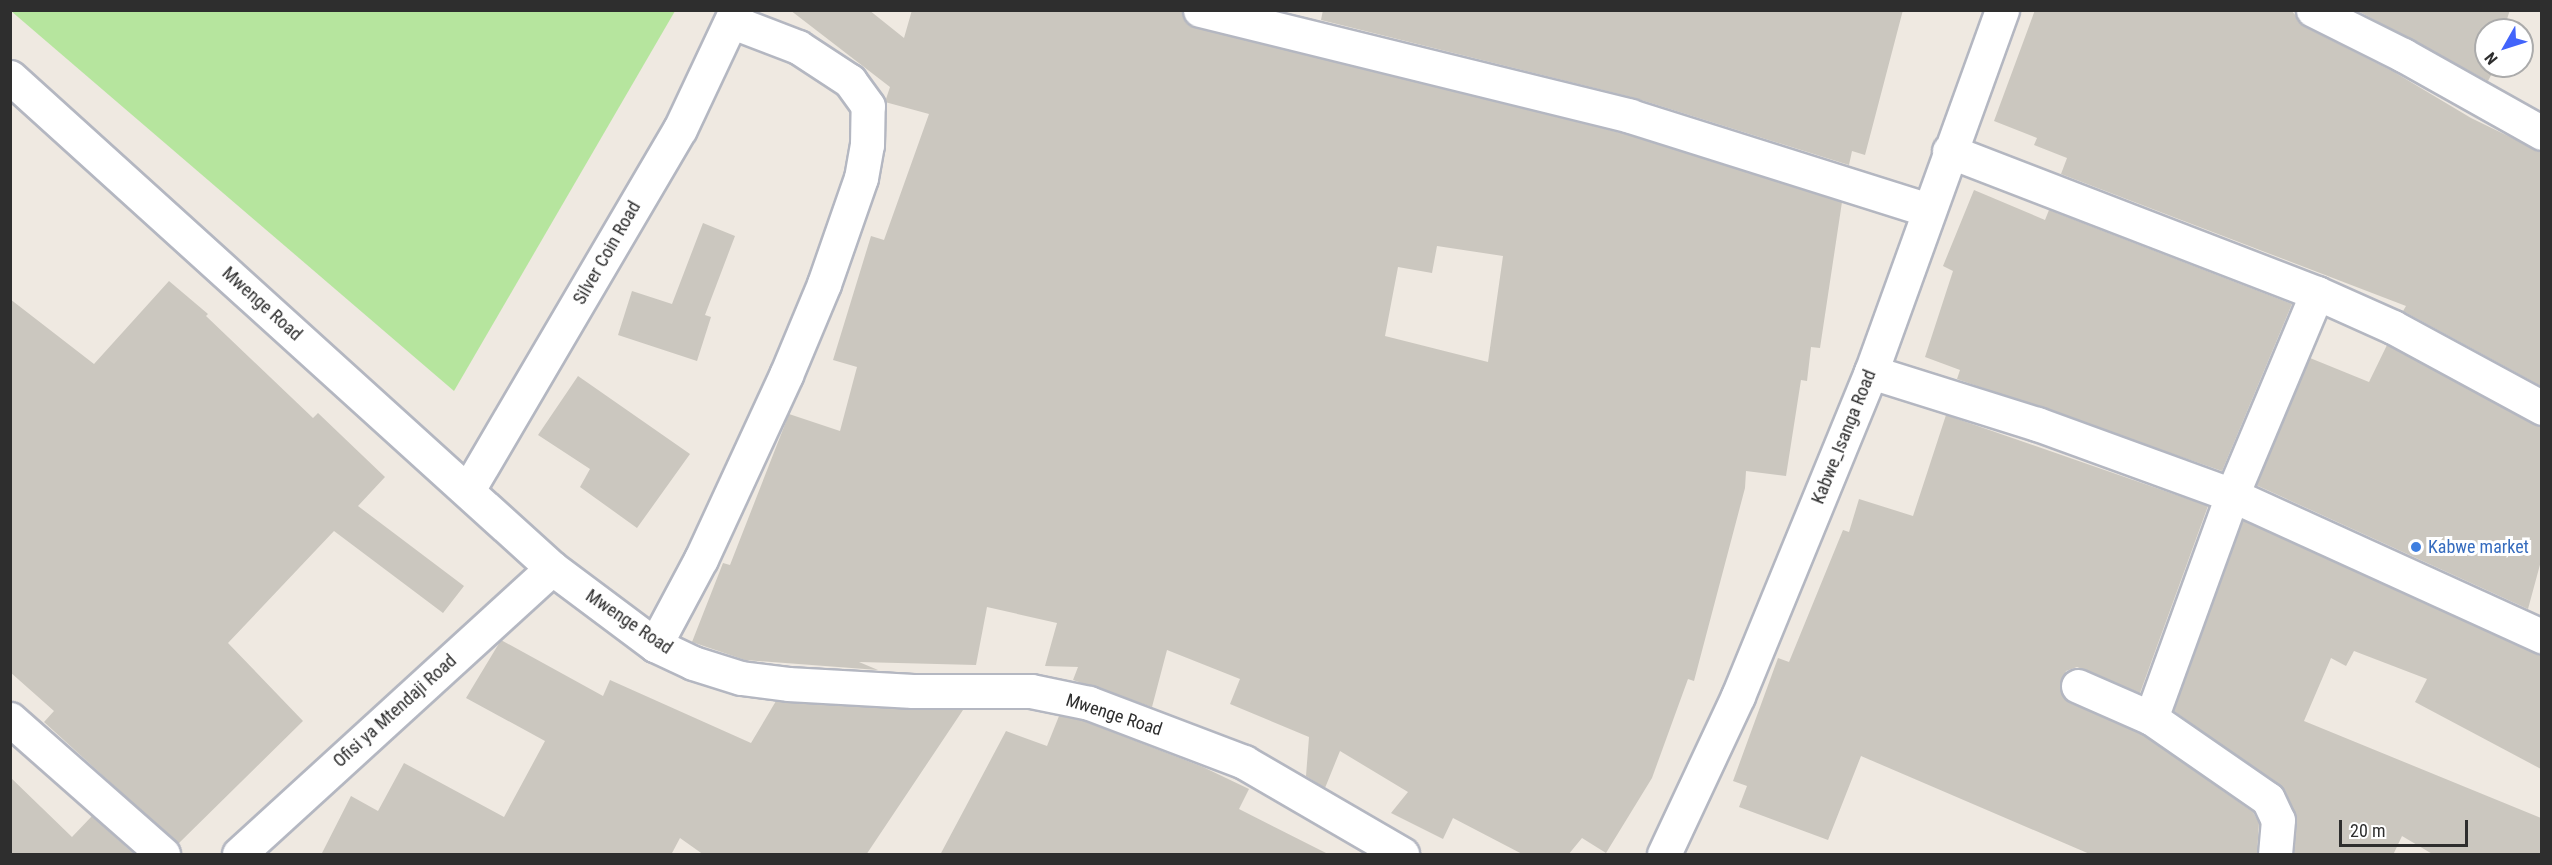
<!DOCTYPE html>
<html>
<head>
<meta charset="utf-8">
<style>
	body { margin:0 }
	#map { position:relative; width:2552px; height:865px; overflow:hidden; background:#efe9e1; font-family:"Roboto Condensed",sans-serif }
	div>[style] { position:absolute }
	.green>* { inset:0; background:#b6e59e }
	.building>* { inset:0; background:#cbc7bf }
	.roads { filter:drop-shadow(2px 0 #b4b7c1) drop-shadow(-2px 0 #b4b7c1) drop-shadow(0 2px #b4b7c1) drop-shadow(0 -2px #b4b7c1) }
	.minor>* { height:33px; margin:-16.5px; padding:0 16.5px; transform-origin:16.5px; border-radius:16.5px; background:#fff }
	.dots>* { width:16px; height:16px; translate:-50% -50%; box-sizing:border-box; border:3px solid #fff; border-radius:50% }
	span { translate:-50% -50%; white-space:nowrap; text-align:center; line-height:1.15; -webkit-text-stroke:6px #fff; paint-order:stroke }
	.street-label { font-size:18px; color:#2e2e2e }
	.shop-label { font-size:18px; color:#366cbe }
	.left { translate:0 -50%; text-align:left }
	.frame { position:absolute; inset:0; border:12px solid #2e2e2e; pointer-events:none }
	.north { position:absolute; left:2474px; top:18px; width:60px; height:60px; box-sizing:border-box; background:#fff; border:2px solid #ababab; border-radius:50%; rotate:231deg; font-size:16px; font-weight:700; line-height:24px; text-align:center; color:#2e2e2e }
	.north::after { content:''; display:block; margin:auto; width:21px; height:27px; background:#4264fb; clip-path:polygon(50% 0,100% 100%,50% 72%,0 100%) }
	.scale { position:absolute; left:2339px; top:820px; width:129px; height:27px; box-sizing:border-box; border:3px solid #2e2e2e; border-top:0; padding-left:8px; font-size:18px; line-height:21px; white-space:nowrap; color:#2e2e2e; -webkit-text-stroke:4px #fff; paint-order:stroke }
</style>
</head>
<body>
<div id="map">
	<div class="green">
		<i style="clip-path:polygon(11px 11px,675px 11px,454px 391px)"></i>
	</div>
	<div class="building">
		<i style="clip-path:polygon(evenodd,790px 10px,869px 10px,904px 38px,912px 10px,1182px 10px,1187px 23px,1196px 28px,1625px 134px,1842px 202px,1820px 348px,1811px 347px,1807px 381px,1801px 380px,1786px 476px,1746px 471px,1745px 488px,1694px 681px,1688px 679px,1652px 778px,1606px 853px,1582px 838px,1568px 855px,1524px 855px,1453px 818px,1443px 839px,1391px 813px,1408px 792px,1340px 751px,1325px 788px,1306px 776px,1309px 737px,1230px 704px,1240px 679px,1167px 650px,1152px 707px,1073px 680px,1078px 667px,1045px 666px,1057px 623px,987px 607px,976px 665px,859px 662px,878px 670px,745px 660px,692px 642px,723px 563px,730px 565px,789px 414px,840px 431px,857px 367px,833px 360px,871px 236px,884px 240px,929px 114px,885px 102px,890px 87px,790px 10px,1437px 246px,1503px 256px,1488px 362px,1385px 336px,1398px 267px,1432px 273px,1437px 246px)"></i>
		<i style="clip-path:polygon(1323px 10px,1903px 10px,1865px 155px,1852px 151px,1849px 165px,1635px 98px,1321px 20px)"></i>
		<i style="clip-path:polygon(2035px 10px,2291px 10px,2305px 27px,2394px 72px,2471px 118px,2541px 152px,2541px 386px,2403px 311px,2406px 306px,2061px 174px,2067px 158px,2034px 145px,2037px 138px,1994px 121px)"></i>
		<i style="clip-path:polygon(2356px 10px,2510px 10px,2505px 25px,2513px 29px,2486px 30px,2486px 66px,2496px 66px,2488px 81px)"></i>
		<i style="clip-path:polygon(1974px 190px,2045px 220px,2049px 210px,2292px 304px,2222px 471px,1957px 379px,1960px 370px,1925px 357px,1953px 271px,1943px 266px)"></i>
		<i style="clip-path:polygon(703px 223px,735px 236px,705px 315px,711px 317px,697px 361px,618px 335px,632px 291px,672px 304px)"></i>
		<i style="clip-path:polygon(169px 281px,208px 314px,206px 316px,313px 418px,318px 413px,385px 477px,358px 506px,464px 586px,443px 613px,334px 531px,228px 643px,303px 721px,178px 844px,44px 722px,54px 711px,10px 672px,10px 299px,94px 364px)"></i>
		<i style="clip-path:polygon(2387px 345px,2541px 427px,2541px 561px,2528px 609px,2256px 485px,2310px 358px,2369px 382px)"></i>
		<i style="clip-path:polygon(578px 376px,690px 454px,637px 528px,580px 487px,590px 469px,538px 435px)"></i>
		<i style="clip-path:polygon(1946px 415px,2208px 506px,2140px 693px,2077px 667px,2066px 671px,2060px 689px,2070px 703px,2142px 734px,2253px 812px,2259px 823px,2257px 855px,2092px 855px,1861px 756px,1828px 840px,1739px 807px,1747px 786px,1733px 781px,1778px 658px,1789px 662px,1843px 530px,1849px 532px,1859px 499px,1913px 516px)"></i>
		<i style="clip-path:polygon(2243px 520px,2541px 654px,2541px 769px,2415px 702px,2427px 679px,2354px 651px,2346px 666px,2331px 658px,2304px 721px,2541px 818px,2541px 855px,2434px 855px,2402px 836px,2393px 855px,2294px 855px,2297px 821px,2285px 790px,2174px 711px)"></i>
		<i style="clip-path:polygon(501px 640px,603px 696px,610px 680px,751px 743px,776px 701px,963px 710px,866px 855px,704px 855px,680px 838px,671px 855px,321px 855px,351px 796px,378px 811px,404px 763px,504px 817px,545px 741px,466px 698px)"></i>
		<i style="clip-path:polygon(1059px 716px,1084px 721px,1203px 767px,1249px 789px,1239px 809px,1330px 855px,940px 855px,1006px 731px,1047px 746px)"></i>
		<i style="clip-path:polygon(10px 777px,72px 837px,92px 816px,135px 855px,10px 855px)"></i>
	</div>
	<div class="roads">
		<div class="minor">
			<i style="left:1200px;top:10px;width:443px;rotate:13.8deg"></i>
			<i style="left:1630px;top:116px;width:313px;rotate:17.5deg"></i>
			<i style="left:2313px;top:10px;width:101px;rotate:26.6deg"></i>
			<i style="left:2403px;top:55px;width:159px;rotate:29.3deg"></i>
			<i style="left:10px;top:77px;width:731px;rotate:42.17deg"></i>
			<i style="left:552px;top:568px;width:129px;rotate:36.8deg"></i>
			<i style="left:655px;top:645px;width:42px;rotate:25.3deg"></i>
			<i style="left:693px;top:663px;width:50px;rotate:17.4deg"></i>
			<i style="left:741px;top:678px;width:47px;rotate:7.3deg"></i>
			<i style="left:788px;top:684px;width:125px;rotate:3.2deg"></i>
			<i style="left:913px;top:691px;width:118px"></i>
			<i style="left:1031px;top:691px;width:59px;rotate:11.7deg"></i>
			<i style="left:1089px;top:703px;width:166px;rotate:20.8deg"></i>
			<i style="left:1244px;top:762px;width:183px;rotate:30.2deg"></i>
			<i style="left:1949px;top:151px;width:394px;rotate:21.1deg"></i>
			<i style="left:2317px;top:293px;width:83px;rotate:24.1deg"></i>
			<i style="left:2393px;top:327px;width:170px;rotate:28.5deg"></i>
			<i style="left:1871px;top:372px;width:174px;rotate:17.4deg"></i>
			<i style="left:2037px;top:424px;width:208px;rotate:20deg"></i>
			<i style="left:2232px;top:495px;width:341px;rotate:24.5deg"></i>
			<i style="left:468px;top:490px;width:419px;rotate:-59.6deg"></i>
			<i style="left:680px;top:129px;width:132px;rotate:-64.8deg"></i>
			<i style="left:655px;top:645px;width:98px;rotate:-61.9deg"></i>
			<i style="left:701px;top:559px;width:203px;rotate:-65.2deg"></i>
			<i style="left:786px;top:375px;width:99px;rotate:-67.3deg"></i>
			<i style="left:824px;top:284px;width:112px;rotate:-70.8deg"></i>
			<i style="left:861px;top:178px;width:34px;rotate:-80deg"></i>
			<i style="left:867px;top:145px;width:39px;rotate:-89deg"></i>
			<i style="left:868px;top:106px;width:31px;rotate:-126deg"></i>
			<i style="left:850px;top:81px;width:62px;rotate:-146.8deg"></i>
			<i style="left:798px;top:47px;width:70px;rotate:-159deg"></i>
			<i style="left:2078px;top:686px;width:80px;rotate:23.7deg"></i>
			<i style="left:2151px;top:718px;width:142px;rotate:34.7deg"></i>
			<i style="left:2268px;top:799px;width:23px;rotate:65deg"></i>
			<i style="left:2278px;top:820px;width:34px;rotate:95deg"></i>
			<i style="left:2151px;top:718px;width:237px;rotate:-70deg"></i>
			<i style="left:2232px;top:495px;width:219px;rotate:-67.2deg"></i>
			<i style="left:10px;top:719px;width:204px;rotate:41.4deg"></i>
			<i style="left:239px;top:854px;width:424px;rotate:-42.4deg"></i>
			<i style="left:1664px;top:854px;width:174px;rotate:-64.9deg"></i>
			<i style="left:1738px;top:696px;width:350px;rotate:-67.7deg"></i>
			<i style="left:1871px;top:372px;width:385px;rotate:-70.1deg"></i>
		</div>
	</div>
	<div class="dots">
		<i style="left:2416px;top:547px;background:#3f7fe0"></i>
	</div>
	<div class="street-label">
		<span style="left:607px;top:253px;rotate:-60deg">Silver Coin Road</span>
		<span style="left:262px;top:304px;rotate:42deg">Mwenge Road</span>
		<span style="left:1844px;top:437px;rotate:-68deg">Kabwe_Isanga Road</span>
		<span style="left:629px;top:622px;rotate:34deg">Mwenge Road</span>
		<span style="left:395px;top:711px;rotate:-42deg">Ofisi ya Mtendaji Road</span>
		<span style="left:1114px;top:715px;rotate:18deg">Mwenge Road</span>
	</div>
	<div class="shop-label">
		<span class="left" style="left:2428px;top:547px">Kabwe market</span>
	</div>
	<div class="frame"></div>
	<div class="north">N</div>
	<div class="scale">20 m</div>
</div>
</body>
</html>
